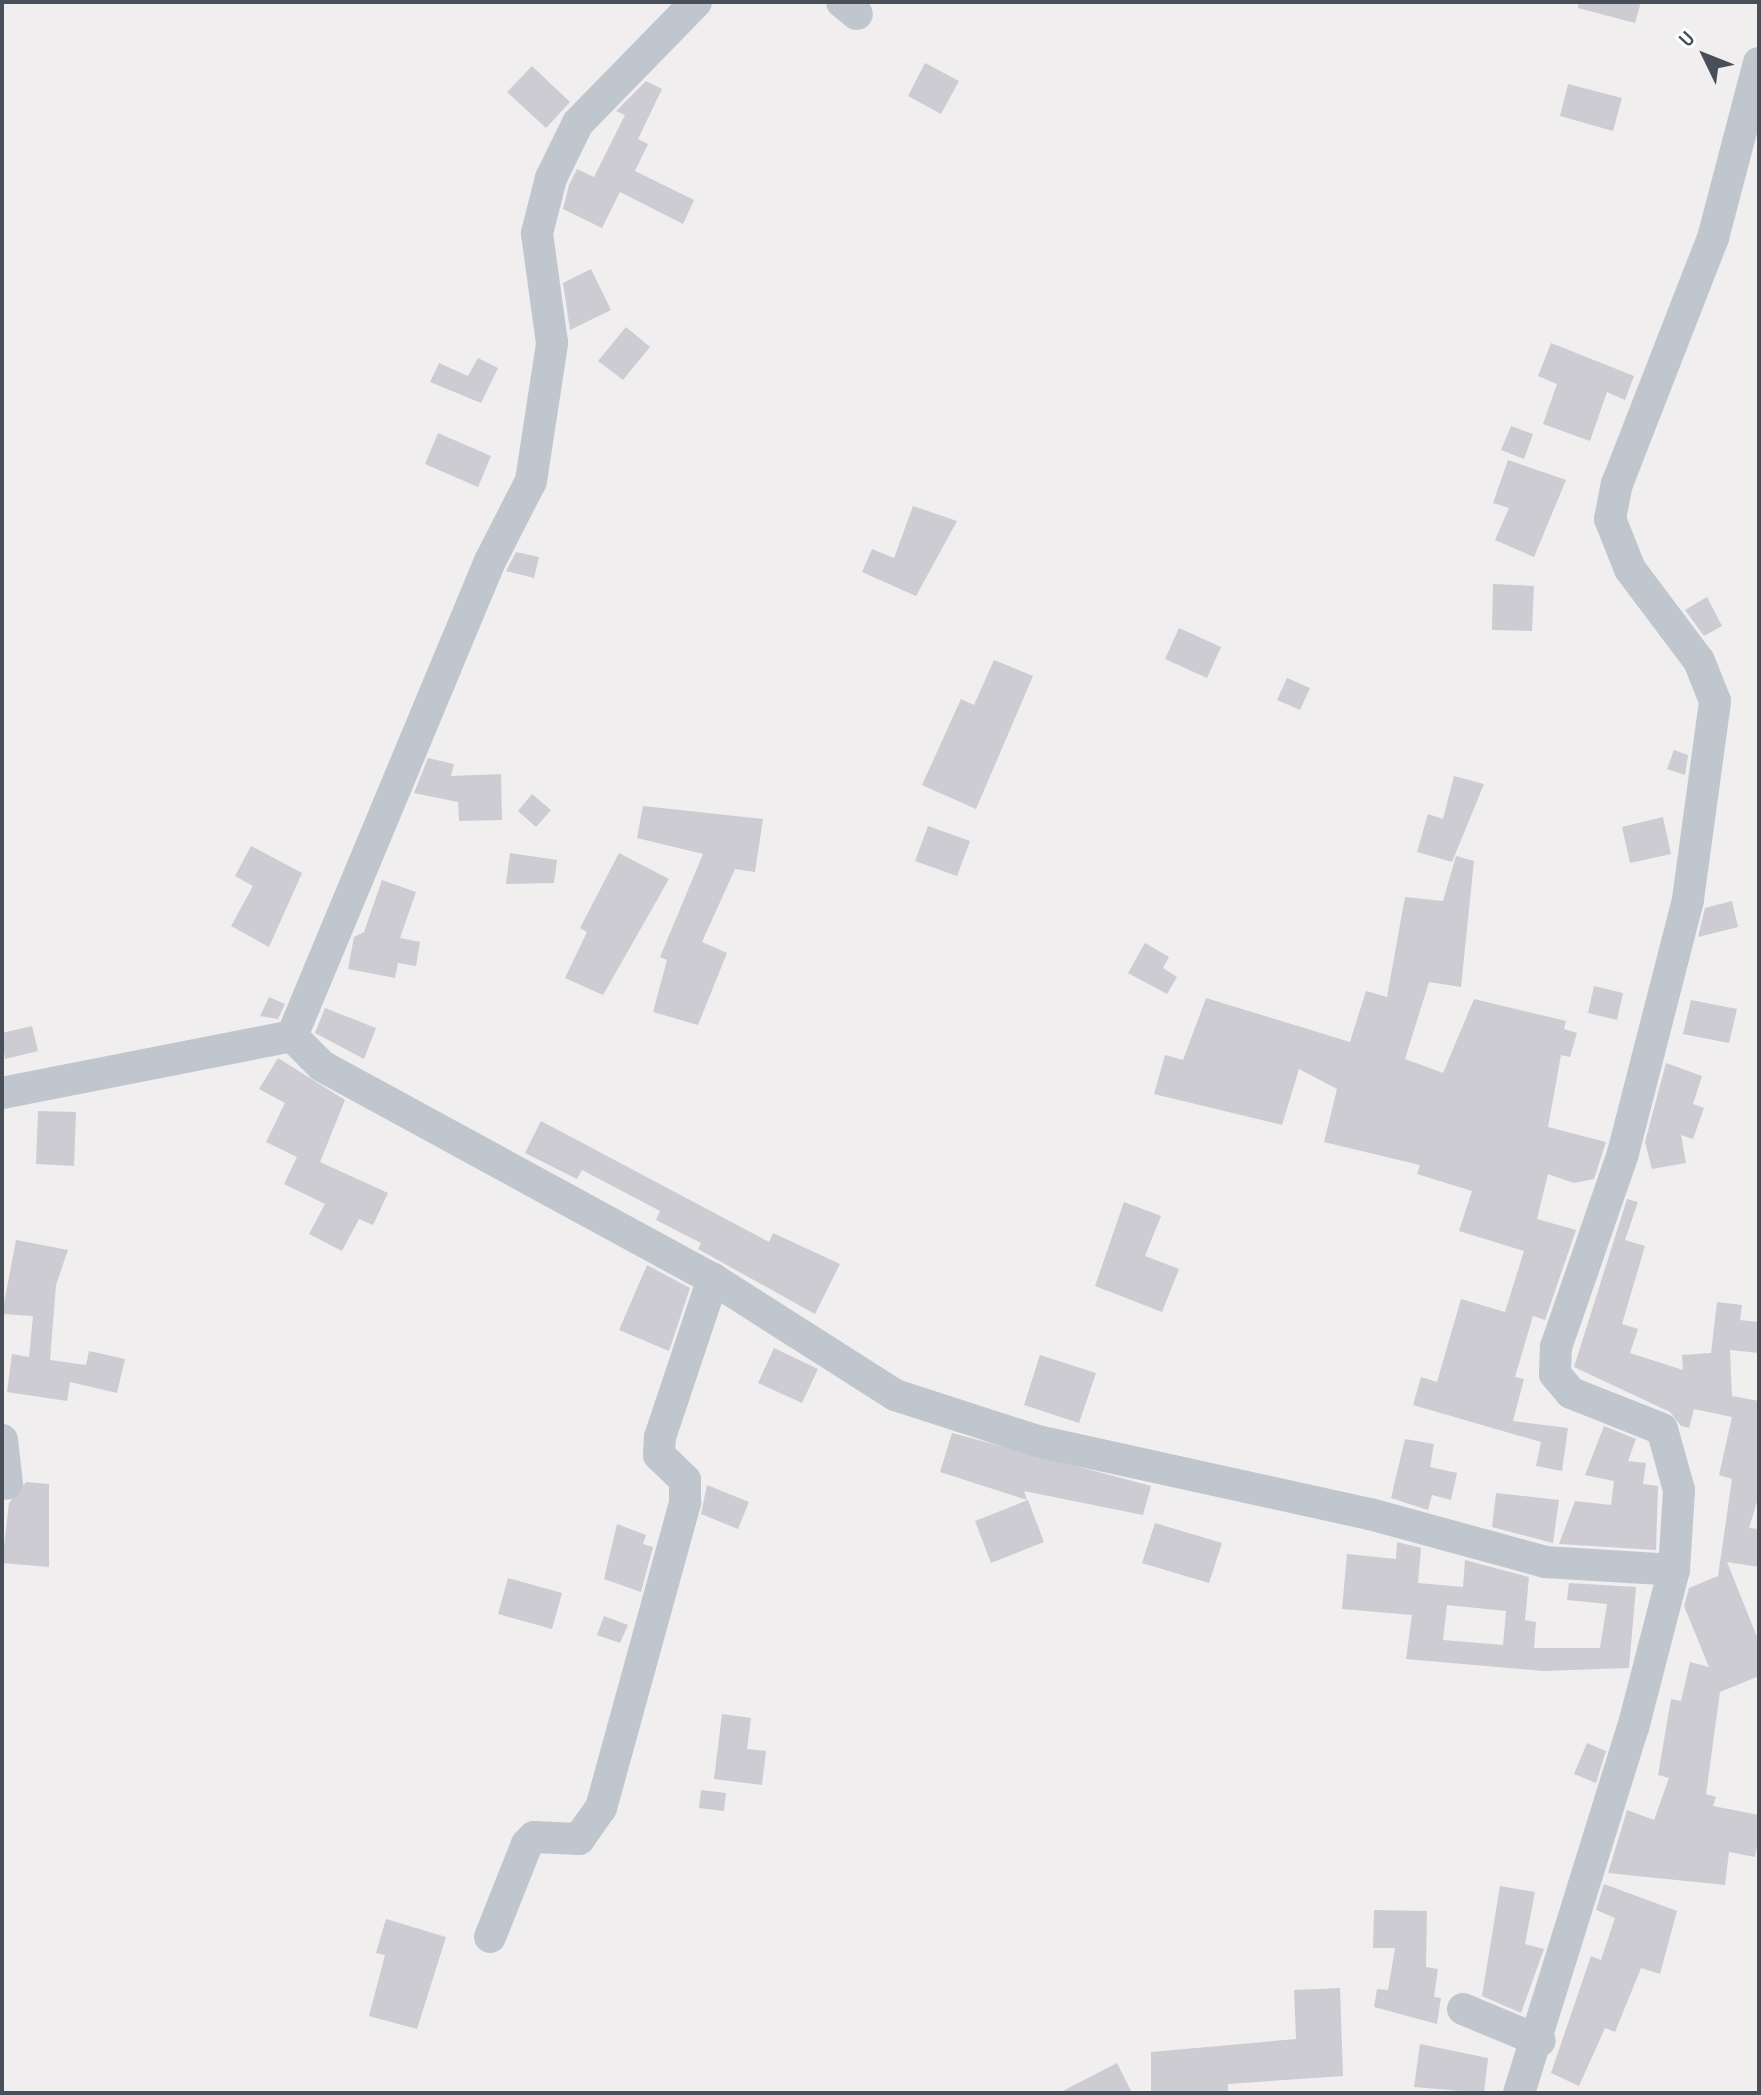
<!DOCTYPE html>
<html>
<head>
<meta charset="utf-8">
<style>
	body { margin:0 }
	#map { position:relative; width:1761px; height:2095px; overflow:hidden; background:#f0eeee; font-family:"Sofia Sans Condensed",sans-serif }
	div>[style] { position:absolute }
	.building>* { inset:0; background:#ccccd2 }
	.minor>* { height:32px; margin:-16px; padding:0 16px; transform-origin:16px; border-radius:16px; background:#c0c6ce }
	span { translate:-50% -50%; white-space:nowrap; text-align:center; line-height:1.15; -webkit-text-stroke:6px #fff; paint-order:stroke }
	.frame { position:absolute; inset:0; border:4px solid #484f59; pointer-events:none }
	.north { position:absolute; left:1665px; top:16px; width:80px; height:80px; -webkit-text-stroke:6px #fff; paint-order:stroke; rotate:313deg; font-size:22px; font-weight:700; line-height:32px; text-align:center; color:#484f59 }
	.north::after { content:''; display:block; margin:auto; width:28px; height:36px; background:#484f59; clip-path:polygon(50% 0,100% 100%,50% 72%,0 100%) }
</style>
</head>
<body>
<div id="map">
	<div class="building">
		<i style="clip-path:polygon(1579px 2px,1641px 2px,1635px 23px,1578px 8px)"></i>
		<i style="clip-path:polygon(925px 63px,959px 81px,941px 114px,908px 96px)"></i>
		<i style="clip-path:polygon(532px 66px,570px 102px,546px 128px,507px 92px)"></i>
		<i style="clip-path:polygon(646px 81px,662px 89px,638px 139px,648px 144px,635px 171px,694px 200px,683px 224px,620px 192px,602px 228px,563px 209px,569px 185px,577px 169px,594px 177px,625px 115px,616px 111px)"></i>
		<i style="clip-path:polygon(1568px 84px,1622px 98px,1613px 131px,1560px 116px)"></i>
		<i style="clip-path:polygon(591px 269px,611px 310px,570px 330px,563px 283px)"></i>
		<i style="clip-path:polygon(626px 327px,650px 347px,623px 380px,598px 361px)"></i>
		<i style="clip-path:polygon(1551px 343px,1634px 376px,1625px 400px,1607px 392px,1590px 441px,1543px 424px,1557px 384px,1538px 376px)"></i>
		<i style="clip-path:polygon(478px 358px,498px 368px,481px 403px,430px 382px,439px 363px,468px 376px)"></i>
		<i style="clip-path:polygon(1511px 426px,1533px 434px,1524px 459px,1501px 450px)"></i>
		<i style="clip-path:polygon(438px 433px,491px 456px,478px 487px,425px 464px)"></i>
		<i style="clip-path:polygon(1508px 460px,1566px 480px,1534px 557px,1495px 540px,1509px 508px,1493px 503px)"></i>
		<i style="clip-path:polygon(913px 506px,957px 521px,916px 596px,862px 572px,872px 549px,894px 558px)"></i>
		<i style="clip-path:polygon(516px 552px,539px 557px,534px 578px,506px 571px)"></i>
		<i style="clip-path:polygon(1493px 584px,1534px 586px,1532px 631px,1492px 630px)"></i>
		<i style="clip-path:polygon(1707px 597px,1722px 626px,1704px 636px,1685px 610px)"></i>
		<i style="clip-path:polygon(1179px 628px,1221px 647px,1207px 678px,1165px 659px)"></i>
		<i style="clip-path:polygon(994px 660px,1033px 676px,976px 809px,922px 785px,961px 699px,974px 705px)"></i>
		<i style="clip-path:polygon(1287px 678px,1310px 688px,1300px 710px,1277px 700px)"></i>
		<i style="clip-path:polygon(1674px 750px,1688px 755px,1685px 775px,1667px 769px)"></i>
		<i style="clip-path:polygon(428px 758px,454px 764px,451px 776px,501px 774px,502px 820px,459px 821px,458px 802px,414px 793px)"></i>
		<i style="clip-path:polygon(1454px 776px,1484px 784px,1452px 862px,1417px 852px,1428px 814px,1443px 819px)"></i>
		<i style="clip-path:polygon(532px 794px,551px 810px,536px 827px,518px 811px)"></i>
		<i style="clip-path:polygon(643px 806px,763px 819px,755px 872px,735px 869px,702px 942px,727px 953px,698px 1025px,653px 1012px,667px 960px,660px 957px,703px 854px,637px 838px)"></i>
		<i style="clip-path:polygon(1663px 817px,1671px 854px,1630px 863px,1622px 827px)"></i>
		<i style="clip-path:polygon(928px 826px,970px 841px,957px 876px,915px 861px)"></i>
		<i style="clip-path:polygon(251px 846px,302px 873px,269px 947px,231px 926px,253px 886px,235px 876px)"></i>
		<i style="clip-path:polygon(510px 853px,557px 860px,554px 883px,506px 884px)"></i>
		<i style="clip-path:polygon(619px 853px,669px 879px,603px 995px,565px 978px,587px 932px,580px 928px)"></i>
		<i style="clip-path:polygon(1456px 856px,1474px 861px,1461px 987px,1429px 982px,1405px 1059px,1443px 1073px,1474px 999px,1566px 1021px,1564px 1029px,1577px 1033px,1570px 1057px,1561px 1055px,1548px 1127px,1606px 1142px,1594px 1179px,1574px 1183px,1548px 1174px,1537px 1219px,1576px 1230px,1545px 1320px,1533px 1316px,1515px 1377px,1524px 1379px,1513px 1421px,1568px 1428px,1562px 1471px,1536px 1466px,1541px 1442px,1413px 1405px,1421px 1377px,1437px 1382px,1461px 1299px,1505px 1312px,1524px 1251px,1459px 1231px,1472px 1191px,1417px 1174px,1420px 1165px,1324px 1142px,1337px 1089px,1299px 1069px,1282px 1125px,1154px 1094px,1165px 1055px,1183px 1060px,1206px 998px,1350px 1042px,1366px 991px,1387px 997px,1405px 897px,1443px 901px)"></i>
		<i style="clip-path:polygon(382px 880px,416px 892px,400px 938px,420px 942px,416px 966px,398px 963px,395px 978px,348px 969px,354px 937px,364px 932px)"></i>
		<i style="clip-path:polygon(1732px 901px,1738px 927px,1698px 937px,1705px 908px)"></i>
		<i style="clip-path:polygon(1145px 943px,1169px 957px,1163px 968px,1177px 977px,1167px 994px,1128px 973px)"></i>
		<i style="clip-path:polygon(1594px 986px,1623px 993px,1617px 1020px,1588px 1013px)"></i>
		<i style="clip-path:polygon(269px 997px,285px 1004px,278px 1019px,260px 1016px)"></i>
		<i style="clip-path:polygon(1691px 1000px,1737px 1009px,1729px 1043px,1683px 1034px)"></i>
		<i style="clip-path:polygon(325px 1008px,376px 1028px,364px 1059px,315px 1033px)"></i>
		<i style="clip-path:polygon(32px 1026px,38px 1051px,5px 1059px,2px 1033px)"></i>
		<i style="clip-path:polygon(278px 1058px,345px 1100px,320px 1162px,388px 1193px,373px 1225px,359px 1219px,342px 1251px,309px 1234px,325px 1204px,284px 1184px,297px 1157px,266px 1142px,285px 1103px,259px 1089px)"></i>
		<i style="clip-path:polygon(1666px 1063px,1702px 1076px,1693px 1104px,1704px 1108px,1693px 1139px,1681px 1135px,1686px 1163px,1652px 1169px,1645px 1142px)"></i>
		<i style="clip-path:polygon(38px 1111px,76px 1112px,74px 1166px,36px 1164px)"></i>
		<i style="clip-path:polygon(541px 1121px,769px 1242px,773px 1233px,840px 1264px,815px 1314px,698px 1249px,701px 1243px,656px 1220px,660px 1211px,582px 1170px,577px 1179px,525px 1153px)"></i>
		<i style="clip-path:polygon(1627px 1199px,1638px 1202px,1625px 1240px,1645px 1246px,1622px 1324px,1638px 1329px,1630px 1353px,1683px 1370px,1682px 1355px,1711px 1353px,1717px 1302px,1742px 1305px,1740px 1320px,1759px 1322px,1759px 1353px,1730px 1350px,1732px 1396px,1759px 1401px,1759px 1495px,1749px 1528px,1759px 1529px,1759px 1567px,1727px 1562px,1759px 1642px,1759px 1676px,1720px 1692px,1706px 1794px,1716px 1797px,1713px 1806px,1759px 1815px,1759px 1836px,1755px 1857px,1729px 1852px,1725px 1885px,1608px 1873px,1627px 1810px,1654px 1820px,1669px 1778px,1658px 1775px,1671px 1699px,1681px 1701px,1690px 1662px,1709px 1667px,1684px 1606px,1689px 1588px,1718px 1576px,1732px 1479px,1719px 1475px,1732px 1417px,1694px 1409px,1689px 1428px,1681px 1426px,1670px 1412px,1574px 1367px)"></i>
		<i style="clip-path:polygon(1124px 1202px,1161px 1216px,1145px 1256px,1179px 1269px,1162px 1312px,1095px 1286px)"></i>
		<i style="clip-path:polygon(16px 1240px,68px 1250px,56px 1285px,50px 1360px,86px 1365px,89px 1351px,125px 1359px,117px 1393px,70px 1382px,67px 1401px,7px 1392px,12px 1354px,29px 1357px,33px 1316px,2px 1314px)"></i>
		<i style="clip-path:polygon(647px 1265px,690px 1288px,669px 1351px,619px 1330px)"></i>
		<i style="clip-path:polygon(774px 1348px,818px 1369px,802px 1403px,758px 1383px)"></i>
		<i style="clip-path:polygon(1040px 1355px,1096px 1373px,1079px 1423px,1024px 1405px)"></i>
		<i style="clip-path:polygon(1604px 1426px,1636px 1439px,1628px 1461px,1646px 1463px,1643px 1484px,1658px 1486px,1656px 1550px,1559px 1544px,1575px 1501px,1611px 1505px,1614px 1481px,1585px 1475px)"></i>
		<i style="clip-path:polygon(952px 1433px,1151px 1486px,1143px 1515px,1024px 1491px,1027px 1500px,940px 1472px)"></i>
		<i style="clip-path:polygon(1405px 1439px,1434px 1444px,1430px 1467px,1457px 1473px,1451px 1500px,1432px 1495px,1428px 1510px,1391px 1498px)"></i>
		<i style="clip-path:polygon(26px 1482px,49px 1484px,49px 1567px,2px 1563px,9px 1503px)"></i>
		<i style="clip-path:polygon(707px 1485px,749px 1502px,738px 1529px,701px 1514px)"></i>
		<i style="clip-path:polygon(1496px 1493px,1559px 1500px,1553px 1543px,1492px 1527px)"></i>
		<i style="clip-path:polygon(1028px 1500px,1044px 1542px,991px 1563px,975px 1521px)"></i>
		<i style="clip-path:polygon(1155px 1523px,1222px 1543px,1209px 1583px,1142px 1563px)"></i>
		<i style="clip-path:polygon(617px 1524px,646px 1535px,643px 1544px,653px 1547px,641px 1592px,604px 1579px)"></i>
		<i style="clip-path:polygon(evenodd,1397px 1542px,1421px 1548px,1418px 1583px,1463px 1587px,1465px 1560px,1529px 1577px,1525px 1620px,1536px 1622px,1534px 1648px,1600px 1648px,1607px 1604px,1567px 1600px,1569px 1583px,1636px 1587px,1629px 1668px,1543px 1671px,1406px 1659px,1412px 1615px,1342px 1609px,1347px 1554px,1396px 1559px,1397px 1542px,1447px 1605px,1506px 1611px,1503px 1645px,1443px 1640px,1447px 1605px)"></i>
		<i style="clip-path:polygon(508px 1578px,562px 1593px,552px 1629px,498px 1614px)"></i>
		<i style="clip-path:polygon(604px 1616px,628px 1625px,620px 1643px,597px 1635px)"></i>
		<i style="clip-path:polygon(722px 1714px,751px 1718px,747px 1749px,766px 1751px,762px 1785px,714px 1779px)"></i>
		<i style="clip-path:polygon(1587px 1743px,1606px 1751px,1596px 1783px,1574px 1774px)"></i>
		<i style="clip-path:polygon(701px 1790px,726px 1793px,724px 1811px,699px 1808px)"></i>
		<i style="clip-path:polygon(1604px 1884px,1677px 1911px,1660px 1974px,1641px 1968px,1615px 2032px,1605px 2028px,1579px 2086px,1551px 2073px,1591px 1956px,1601px 1960px,1615px 1918px,1596px 1910px)"></i>
		<i style="clip-path:polygon(1500px 1886px,1535px 1892px,1525px 1944px,1544px 1949px,1521px 2013px,1482px 1996px)"></i>
		<i style="clip-path:polygon(1374px 1910px,1427px 1911px,1426px 1967px,1438px 1969px,1434px 1997px,1441px 1998px,1437px 2024px,1374px 2007px,1377px 1989px,1388px 1990px,1395px 1948px,1373px 1948px)"></i>
		<i style="clip-path:polygon(386px 1919px,446px 1937px,417px 2029px,369px 2016px,385px 1955px,376px 1953px)"></i>
		<i style="clip-path:polygon(1340px 1988px,1343px 2076px,1228px 2084px,1228px 2093px,1151px 2093px,1151px 2052px,1296px 2039px,1294px 1990px)"></i>
		<i style="clip-path:polygon(1420px 2044px,1488px 2058px,1484px 2093px,1414px 2087px)"></i>
		<i style="clip-path:polygon(1117px 2063px,1132px 2093px,1059px 2093px)"></i>
	</div>
	<div class="minor">
		<i style="left:842px;top:2px;width:19px;rotate:39deg"></i>
		<i style="left:292px;top:1036px;width:42px;rotate:45deg"></i>
		<i style="left:322px;top:1066px;width:445px;rotate:28.6deg"></i>
		<i style="left:713px;top:1279px;width:216px;rotate:32.5deg"></i>
		<i style="left:895px;top:1395px;width:149px;rotate:17.9deg"></i>
		<i style="left:1037px;top:1441px;width:341px;rotate:12.4deg"></i>
		<i style="left:1370px;top:1514px;width:181px;rotate:15.3deg"></i>
		<i style="left:1545px;top:1562px;width:129px;rotate:3.5deg"></i>
		<i style="left:292px;top:1036px;width:515px;rotate:-67.37deg"></i>
		<i style="left:490px;top:561px;width:90px;rotate:-62.9deg"></i>
		<i style="left:531px;top:481px;width:140px;rotate:-81.3deg"></i>
		<i style="left:552px;top:343px;width:111px;rotate:-97.8deg"></i>
		<i style="left:537px;top:233px;width:57px;rotate:-75.7deg"></i>
		<i style="left:551px;top:178px;width:61px;rotate:-63.9deg"></i>
		<i style="left:578px;top:123px;width:169px;rotate:-45.7deg"></i>
		<i style="left:2px;top:1093px;width:296px;rotate:-11.1deg"></i>
		<i style="left:2px;top:1440px;width:44px;rotate:83.5deg"></i>
		<i style="left:490px;top:1937px;width:100px;rotate:-68.3deg"></i>
		<i style="left:527px;top:1844px;width:10px;rotate:-45deg"></i>
		<i style="left:534px;top:1837px;width:45px;rotate:2.5deg"></i>
		<i style="left:579px;top:1839px;width:38px;rotate:-55deg"></i>
		<i style="left:601px;top:1808px;width:317px;rotate:-74.6deg"></i>
		<i style="left:685px;top:1502px;width:22px;rotate:-90deg"></i>
		<i style="left:685px;top:1480px;width:36px;rotate:-136deg"></i>
		<i style="left:659px;top:1455px;width:18px;rotate:-87deg"></i>
		<i style="left:660px;top:1437px;width:167px;rotate:-71.5deg"></i>
		<i style="left:1463px;top:2009px;width:83px;rotate:22.6deg"></i>
		<i style="left:1519px;top:2093px;width:382px;rotate:-72.7deg"></i>
		<i style="left:1633px;top:1728px;width:163px;rotate:-75.5deg"></i>
		<i style="left:1674px;top:1570px;width:80px;rotate:-86.4deg"></i>
		<i style="left:1679px;top:1490px;width:63px;rotate:-105.6deg"></i>
		<i style="left:1662px;top:1429px;width:98px;rotate:-158.4deg"></i>
		<i style="left:1571px;top:1393px;width:25px;rotate:-130deg"></i>
		<i style="left:1555px;top:1374px;width:27px;rotate:-88deg"></i>
		<i style="left:1556px;top:1347px;width:205px;rotate:-70.9deg"></i>
		<i style="left:1623px;top:1153px;width:262px;rotate:-75.6deg"></i>
		<i style="left:1688px;top:899px;width:200px;rotate:-82.2deg"></i>
		<i style="left:1715px;top:701px;width:43px;rotate:-111.8deg"></i>
		<i style="left:1699px;top:661px;width:115px;rotate:-126.9deg"></i>
		<i style="left:1630px;top:569px;width:54px;rotate:-111.8deg"></i>
		<i style="left:1610px;top:519px;width:36px;rotate:-79deg"></i>
		<i style="left:1617px;top:484px;width:264px;rotate:-68.7deg"></i>
		<i style="left:1713px;top:238px;width:181px;rotate:-75.3deg"></i>
	</div>
	<div class="frame"></div>
	<div class="north">U</div>
</div>
</body>
</html>
